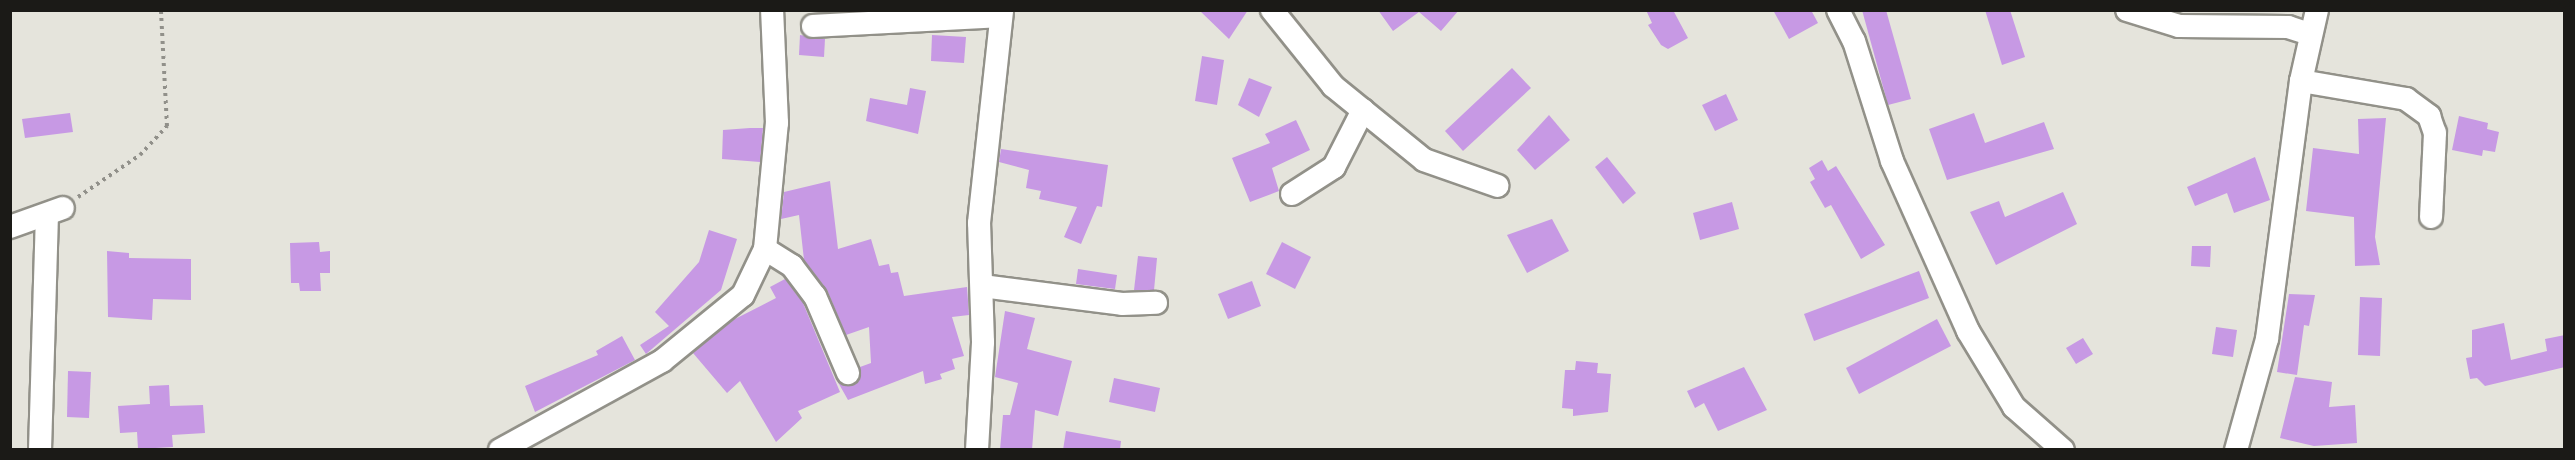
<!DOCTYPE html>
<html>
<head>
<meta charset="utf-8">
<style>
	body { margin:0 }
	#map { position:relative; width:2575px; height:460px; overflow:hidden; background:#e5e4dc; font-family:Jost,sans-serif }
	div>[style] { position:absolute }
	.building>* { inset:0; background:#c799e4 }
	.path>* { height:4px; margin-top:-2px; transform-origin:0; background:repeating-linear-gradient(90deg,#91908a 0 3px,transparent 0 7.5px) }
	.roads { filter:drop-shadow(2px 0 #929189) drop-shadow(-2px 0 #929189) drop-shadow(0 2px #929189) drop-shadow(0 -2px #929189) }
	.street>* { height:22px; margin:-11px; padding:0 11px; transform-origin:11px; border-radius:11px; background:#fff }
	span { translate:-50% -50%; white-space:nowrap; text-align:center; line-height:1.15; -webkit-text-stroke:6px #f3f1e9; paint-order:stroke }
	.frame { position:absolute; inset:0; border:12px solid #1b1a17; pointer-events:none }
</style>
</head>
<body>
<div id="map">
	<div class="building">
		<i style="clip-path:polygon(1199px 10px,1248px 10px,1229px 39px)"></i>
		<i style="clip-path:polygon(1378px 10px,1459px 10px,1441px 31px,1419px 12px,1393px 31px)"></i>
		<i style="clip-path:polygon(1646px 10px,1673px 10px,1688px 38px,1668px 49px,1661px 45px,1648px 25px,1652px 23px)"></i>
		<i style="clip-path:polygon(1773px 10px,1811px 10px,1818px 23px,1789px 39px)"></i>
		<i style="clip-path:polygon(1862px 10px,1886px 10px,1911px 99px,1888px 105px)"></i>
		<i style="clip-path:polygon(1985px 10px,2010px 10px,2025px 57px,2002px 65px)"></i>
		<i style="clip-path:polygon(800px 35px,825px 39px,824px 57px,799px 55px)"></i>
		<i style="clip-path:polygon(932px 35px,966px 37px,964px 63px,931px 61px)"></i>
		<i style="clip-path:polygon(1202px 56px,1224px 60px,1217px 105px,1195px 101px)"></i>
		<i style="clip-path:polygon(1512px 68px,1531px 88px,1463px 151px,1445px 131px)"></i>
		<i style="clip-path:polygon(1249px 78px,1272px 87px,1259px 117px,1238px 105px)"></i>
		<i style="clip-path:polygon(910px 88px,926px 91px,918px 134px,866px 121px,870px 98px,907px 105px)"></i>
		<i style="clip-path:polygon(1726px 94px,1738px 120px,1715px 131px,1702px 105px)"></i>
		<i style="clip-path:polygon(70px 113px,73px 132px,25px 138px,22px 119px)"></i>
		<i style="clip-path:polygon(1974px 113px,1985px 143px,2044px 122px,2054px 149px,1947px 180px,1929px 129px)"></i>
		<i style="clip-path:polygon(1549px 115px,1570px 140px,1535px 170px,1517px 150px)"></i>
		<i style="clip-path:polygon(2459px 116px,2488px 123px,2487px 129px,2499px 132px,2495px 152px,2483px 150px,2482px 156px,2452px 150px)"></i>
		<i style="clip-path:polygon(2386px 118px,2375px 237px,2380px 265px,2355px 266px,2354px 217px,2306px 211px,2313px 148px,2359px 154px,2358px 119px)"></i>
		<i style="clip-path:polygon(1296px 120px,1310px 150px,1272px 168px,1279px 191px,1250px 202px,1232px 158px,1270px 143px,1265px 134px)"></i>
		<i style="clip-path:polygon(750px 128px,763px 128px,760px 162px,722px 159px,723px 130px)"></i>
		<i style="clip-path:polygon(1001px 149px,1108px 165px,1102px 207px,1097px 206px,1081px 244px,1064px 237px,1077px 207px,1039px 199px,1041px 191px,1026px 188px,1029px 170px,999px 162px)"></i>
		<i style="clip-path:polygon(1607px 157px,1636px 193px,1623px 204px,1595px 167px)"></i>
		<i style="clip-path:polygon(2255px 157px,2270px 200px,2234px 213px,2227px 193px,2195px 206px,2187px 187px)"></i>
		<i style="clip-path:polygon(1822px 160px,1828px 171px,1836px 166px,1885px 245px,1861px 259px,1831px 205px,1825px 208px,1810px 182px,1815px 179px,1809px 168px)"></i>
		<i style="clip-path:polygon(830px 181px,838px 249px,871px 239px,879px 266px,889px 264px,891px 273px,898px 272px,904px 296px,967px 287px,969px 315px,952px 317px,964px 356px,952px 359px,955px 369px,940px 374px,942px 379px,925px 384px,923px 371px,848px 400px,835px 377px,846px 386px,859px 381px,860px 367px,871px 363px,869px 327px,846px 335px,827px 290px,804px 260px,799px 215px,781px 219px,784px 192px)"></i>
		<i style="clip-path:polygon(2063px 192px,2077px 224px,1996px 265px,1970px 212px,1999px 201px,2005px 217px)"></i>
		<i style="clip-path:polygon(1732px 202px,1739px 229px,1700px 240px,1693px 213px)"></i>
		<i style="clip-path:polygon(1552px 219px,1569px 251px,1527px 273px,1507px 235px)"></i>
		<i style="clip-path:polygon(709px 230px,737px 239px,721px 290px,646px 354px,640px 345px,669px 326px,655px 312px,699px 262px)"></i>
		<i style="clip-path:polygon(319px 242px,320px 252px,330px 251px,330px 273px,320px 273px,321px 291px,300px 291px,299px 283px,291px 283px,290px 243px)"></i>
		<i style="clip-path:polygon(1282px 242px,1311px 257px,1295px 289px,1266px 274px)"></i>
		<i style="clip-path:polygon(2192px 246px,2211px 246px,2210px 267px,2191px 266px)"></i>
		<i style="clip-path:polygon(107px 251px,129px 253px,129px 258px,191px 259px,191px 300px,153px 299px,152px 320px,108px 317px)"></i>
		<i style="clip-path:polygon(1138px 256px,1157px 258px,1154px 290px,1134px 290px)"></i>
		<i style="clip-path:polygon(1078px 269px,1117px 275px,1115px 289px,1076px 284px)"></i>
		<i style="clip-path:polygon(1919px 271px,1929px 298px,1814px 341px,1804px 314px)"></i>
		<i style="clip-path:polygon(785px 279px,803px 303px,840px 392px,798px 411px,802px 418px,776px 442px,740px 381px,727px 393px,693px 353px,733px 320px,776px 298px,770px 287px)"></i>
		<i style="clip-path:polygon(1252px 281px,1261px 306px,1228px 319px,1218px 294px)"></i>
		<i style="clip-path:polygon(2289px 294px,2315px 295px,2309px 326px,2304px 325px,2297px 375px,2277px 372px)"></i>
		<i style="clip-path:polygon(2360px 297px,2382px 298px,2380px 356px,2358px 355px)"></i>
		<i style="clip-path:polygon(1005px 311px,1035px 318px,1027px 349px,1072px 361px,1058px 416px,1035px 410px,1032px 450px,1000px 450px,1003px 415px,1010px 415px,1018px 383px,995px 377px)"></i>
		<i style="clip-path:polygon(1937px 319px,1951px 346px,1859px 394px,1846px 368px)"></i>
		<i style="clip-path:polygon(2504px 323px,2511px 360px,2547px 351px,2545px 339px,2565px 335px,2565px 367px,2485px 386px,2477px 378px,2470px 379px,2466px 358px,2472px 357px,2472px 330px)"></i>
		<i style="clip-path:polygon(2216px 327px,2237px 330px,2233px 357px,2212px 354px)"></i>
		<i style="clip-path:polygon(622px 336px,635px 360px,535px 412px,525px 386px,598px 355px,596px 351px)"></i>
		<i style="clip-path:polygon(2083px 338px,2093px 354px,2076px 364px,2066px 348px)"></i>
		<i style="clip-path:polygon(1576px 361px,1598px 363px,1597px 373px,1611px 374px,1608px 412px,1573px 416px,1573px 409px,1562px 408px,1565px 370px,1575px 370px)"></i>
		<i style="clip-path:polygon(1744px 367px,1767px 410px,1718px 431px,1704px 403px,1695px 408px,1687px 391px)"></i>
		<i style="clip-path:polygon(68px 371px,91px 372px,89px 418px,67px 417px)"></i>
		<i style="clip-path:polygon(2295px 377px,2332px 382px,2329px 407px,2355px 405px,2357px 443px,2314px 446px,2280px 438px)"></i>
		<i style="clip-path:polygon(1114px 378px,1160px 388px,1155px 412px,1109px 402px)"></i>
		<i style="clip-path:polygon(169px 385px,170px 406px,203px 405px,205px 433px,172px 435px,173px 447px,138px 449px,137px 432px,120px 433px,118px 406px,150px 404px,149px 386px)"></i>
		<i style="clip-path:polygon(1066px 431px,1121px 441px,1120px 450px,1063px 450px)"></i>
	</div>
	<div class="path">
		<i style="left:78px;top:197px;width:75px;rotate:-34.1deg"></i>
		<i style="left:140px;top:155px;width:40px;rotate:-47deg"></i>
		<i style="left:167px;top:126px;width:116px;rotate:-93deg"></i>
	</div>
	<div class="roads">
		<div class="street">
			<i style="left:1272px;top:10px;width:97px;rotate:51.2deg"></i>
			<i style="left:1333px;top:86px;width:117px;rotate:39.1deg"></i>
			<i style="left:1424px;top:160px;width:78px;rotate:19.4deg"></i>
			<i style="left:1838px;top:10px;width:35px;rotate:63deg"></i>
			<i style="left:1854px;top:41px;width:126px;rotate:72.4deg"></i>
			<i style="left:1892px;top:161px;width:186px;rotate:65.9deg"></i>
			<i style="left:1968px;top:331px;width:89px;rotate:58.8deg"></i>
			<i style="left:2014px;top:407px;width:65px;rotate:41.3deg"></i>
			<i style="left:2127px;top:10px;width:54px;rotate:17.1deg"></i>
			<i style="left:2179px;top:26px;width:109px;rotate:0.5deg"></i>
			<i style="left:2288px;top:27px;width:23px;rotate:18deg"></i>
			<i style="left:813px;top:26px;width:188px;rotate:-3deg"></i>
			<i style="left:2301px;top:81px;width:107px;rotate:9.7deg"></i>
			<i style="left:2406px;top:99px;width:29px;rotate:36deg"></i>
			<i style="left:2429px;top:116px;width:18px;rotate:71deg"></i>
			<i style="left:2435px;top:133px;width:84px;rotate:92.7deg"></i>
			<i style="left:1292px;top:194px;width:50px;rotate:-32.7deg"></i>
			<i style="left:1334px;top:167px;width:64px;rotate:-63deg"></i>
			<i style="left:10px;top:227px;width:56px;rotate:-19.7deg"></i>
			<i style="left:765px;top:249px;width:32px;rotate:32deg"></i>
			<i style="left:792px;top:266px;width:38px;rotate:53deg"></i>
			<i style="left:815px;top:296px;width:84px;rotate:66.8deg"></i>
			<i style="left:982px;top:286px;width:141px;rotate:7.3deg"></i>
			<i style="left:1122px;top:304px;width:34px;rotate:-2deg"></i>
			<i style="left:40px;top:450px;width:234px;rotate:-88.3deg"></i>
			<i style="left:500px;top:450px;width:185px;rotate:-28.8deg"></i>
			<i style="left:662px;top:361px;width:104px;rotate:-39.2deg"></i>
			<i style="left:743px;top:295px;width:51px;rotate:-64.4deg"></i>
			<i style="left:765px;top:249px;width:127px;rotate:-84.6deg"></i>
			<i style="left:777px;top:123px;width:113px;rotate:-92.5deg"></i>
			<i style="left:977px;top:450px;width:108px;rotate:-86.8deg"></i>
			<i style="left:983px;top:342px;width:119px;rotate:-91.9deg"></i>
			<i style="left:979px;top:223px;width:214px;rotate:-83.8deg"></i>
			<i style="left:2236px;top:450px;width:115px;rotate:-74.4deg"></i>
			<i style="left:2267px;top:339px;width:260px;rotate:-82.5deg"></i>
			<i style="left:2301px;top:81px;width:73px;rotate:-77.3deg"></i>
		</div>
	</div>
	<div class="frame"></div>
</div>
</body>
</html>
